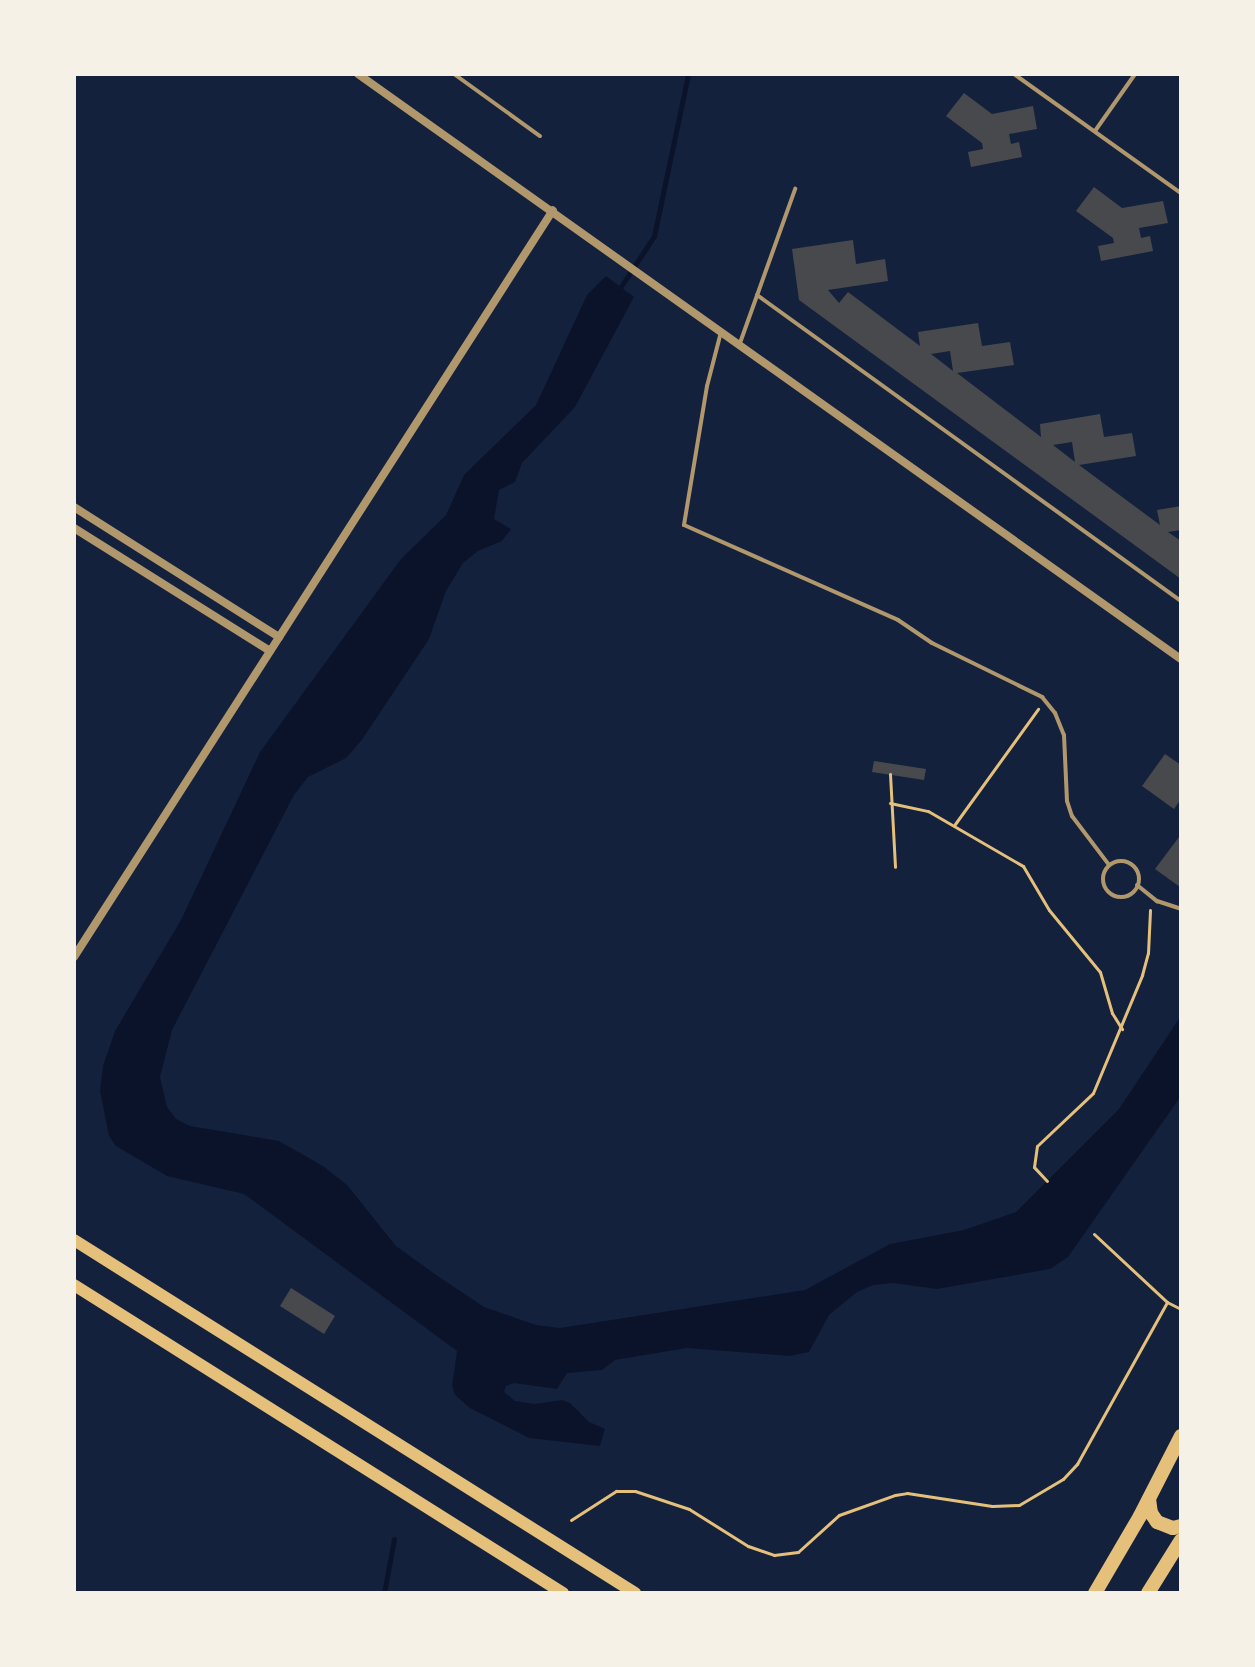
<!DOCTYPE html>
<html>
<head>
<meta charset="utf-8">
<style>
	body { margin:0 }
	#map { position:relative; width:1255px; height:1667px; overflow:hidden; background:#14213d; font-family:Bitter,serif }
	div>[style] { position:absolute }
	.water>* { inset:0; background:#0b132b }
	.stream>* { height:5px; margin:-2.5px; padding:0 2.5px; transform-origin:2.5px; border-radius:2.5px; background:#0b132b }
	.building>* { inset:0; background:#48494c }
	.path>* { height:3px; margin:-1.5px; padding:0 1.5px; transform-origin:1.5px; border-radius:1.5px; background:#e5c07b }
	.service>* { height:4px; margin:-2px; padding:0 2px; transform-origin:2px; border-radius:2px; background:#b1986c }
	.service>.ring { margin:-2px; padding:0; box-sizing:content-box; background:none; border:4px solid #b1986c; border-radius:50% }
	.minor>* { height:8px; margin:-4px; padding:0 4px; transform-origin:4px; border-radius:4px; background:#b1986c }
	.secondary>* { height:12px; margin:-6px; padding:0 6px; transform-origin:6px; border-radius:6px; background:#e5c07b }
	.primary>* { height:14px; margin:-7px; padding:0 7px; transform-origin:7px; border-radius:7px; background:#e5c07b }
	span { translate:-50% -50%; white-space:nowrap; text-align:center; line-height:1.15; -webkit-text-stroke:6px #f6f1e7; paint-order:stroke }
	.frame { position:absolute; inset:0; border:76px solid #f6f1e7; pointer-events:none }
</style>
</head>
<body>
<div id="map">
	<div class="water">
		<i style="clip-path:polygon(606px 276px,634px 297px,575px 407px,522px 463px,515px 482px,499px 490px,494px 519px,511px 529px,502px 541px,478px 551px,463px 563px,446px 591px,429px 639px,361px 741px,346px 758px,308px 777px,294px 795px,172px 1030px,160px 1077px,167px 1107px,176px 1119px,190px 1126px,279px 1141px,323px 1166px,347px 1185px,396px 1246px,439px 1277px,484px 1307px,536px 1325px,560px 1328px,805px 1290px,890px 1244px,964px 1230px,1016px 1212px,1119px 1109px,1181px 1016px,1181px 1096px,1068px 1257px,1050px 1269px,937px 1289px,893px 1283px,873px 1285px,857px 1292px,829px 1315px,809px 1352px,790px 1356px,687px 1348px,615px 1360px,602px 1370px,567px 1373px,557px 1389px,514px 1383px,506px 1386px,504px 1392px,515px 1401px,535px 1404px,562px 1400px,570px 1403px,589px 1422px,605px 1429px,600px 1446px,529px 1438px,470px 1408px,455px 1395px,452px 1385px,457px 1351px,244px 1194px,167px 1176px,116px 1146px,109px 1136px,100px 1091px,103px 1066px,115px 1031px,181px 920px,260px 752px,401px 559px,446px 515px,464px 475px,536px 405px,587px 295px)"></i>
	</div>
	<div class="stream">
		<i style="left:618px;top:291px;width:66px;rotate:-56.8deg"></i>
		<i style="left:654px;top:236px;width:166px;rotate:-78.1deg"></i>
		<i style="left:384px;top:1593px;width:55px;rotate:-79.5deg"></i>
	</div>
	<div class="building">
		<i style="clip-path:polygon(964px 93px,992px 114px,1033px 106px,1037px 129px,1009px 134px,1011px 144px,1019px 142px,1022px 157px,971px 167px,968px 152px,983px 149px,982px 143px,946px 116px)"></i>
		<i style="clip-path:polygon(1094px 187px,1122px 208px,1163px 201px,1168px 223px,1139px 228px,1141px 238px,1150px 236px,1153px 251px,1101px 261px,1098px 246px,1114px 243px,1113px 238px,1076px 211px)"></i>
		<i style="clip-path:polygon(evenodd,853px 240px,856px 264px,885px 259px,888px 281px,828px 290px,839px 303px,848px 292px,920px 346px,918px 332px,978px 323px,982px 346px,1010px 342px,1014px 365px,957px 373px,1041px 437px,1040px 424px,1100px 414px,1104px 437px,1132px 433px,1136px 456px,1079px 465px,1160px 525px,1157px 510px,1181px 506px,1181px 530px,1168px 532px,1181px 541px,1181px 579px,799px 300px,792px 249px,853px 240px,950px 351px,953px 371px,931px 354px,950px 351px,853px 240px,1072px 442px,1075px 462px,1053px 445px,1072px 442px)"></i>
		<i style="clip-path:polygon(1165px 754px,1181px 765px,1181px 799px,1174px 809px,1142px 786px)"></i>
		<i style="clip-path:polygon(874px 761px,926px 769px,924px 780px,872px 772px)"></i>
		<i style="clip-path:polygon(1179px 837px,1181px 839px,1180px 887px,1155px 869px)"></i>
		<i style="clip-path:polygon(291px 1288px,335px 1316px,324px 1334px,280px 1306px)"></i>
	</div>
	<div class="path">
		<i style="left:890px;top:774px;width:93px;rotate:86.9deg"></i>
		<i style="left:890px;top:803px;width:39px;rotate:12deg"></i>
		<i style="left:928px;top:811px;width:110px;rotate:30.1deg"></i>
		<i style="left:1023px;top:866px;width:51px;rotate:59.4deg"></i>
		<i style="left:1049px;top:910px;width:80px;rotate:50.6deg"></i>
		<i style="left:1100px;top:972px;width:43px;rotate:73.7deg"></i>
		<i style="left:1112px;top:1013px;width:19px;rotate:58deg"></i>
		<i style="left:955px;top:824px;width:142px;rotate:-54.2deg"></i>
		<i style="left:1047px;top:1181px;width:19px;rotate:-133deg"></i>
		<i style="left:1034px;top:1167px;width:21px;rotate:-82deg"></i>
		<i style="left:1037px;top:1146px;width:77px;rotate:-43.4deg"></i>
		<i style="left:1093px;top:1093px;width:128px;rotate:-67.4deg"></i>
		<i style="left:1142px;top:975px;width:23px;rotate:-75deg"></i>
		<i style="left:1148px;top:953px;width:43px;rotate:-87.3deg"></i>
		<i style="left:1094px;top:1234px;width:100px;rotate:43deg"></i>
		<i style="left:1167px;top:1302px;width:16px;rotate:27deg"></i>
		<i style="left:571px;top:1520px;width:54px;rotate:-32.8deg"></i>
		<i style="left:616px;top:1491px;width:19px"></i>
		<i style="left:635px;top:1491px;width:57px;rotate:18.4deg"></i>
		<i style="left:689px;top:1509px;width:70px;rotate:32.1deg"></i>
		<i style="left:748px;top:1546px;width:28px;rotate:19deg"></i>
		<i style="left:774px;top:1555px;width:24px;rotate:-7deg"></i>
		<i style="left:798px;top:1552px;width:55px;rotate:-42.1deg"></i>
		<i style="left:839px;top:1515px;width:59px;rotate:-19.7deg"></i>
		<i style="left:895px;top:1495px;width:12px;rotate:-9deg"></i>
		<i style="left:907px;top:1493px;width:86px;rotate:8.7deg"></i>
		<i style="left:992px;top:1506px;width:27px;rotate:-2deg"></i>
		<i style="left:1019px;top:1505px;width:51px;rotate:-30.6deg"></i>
		<i style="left:1063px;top:1479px;width:21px;rotate:-47deg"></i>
		<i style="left:1077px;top:1464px;width:185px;rotate:-60.9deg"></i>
	</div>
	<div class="service">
		<i style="left:454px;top:74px;width:106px;rotate:35.8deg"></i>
		<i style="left:1014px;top:74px;width:205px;rotate:35.5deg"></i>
		<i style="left:1095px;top:131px;width:70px;rotate:-54.9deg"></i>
		<i style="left:757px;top:295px;width:523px;rotate:35.82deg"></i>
		<i style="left:721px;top:332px;width:56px;rotate:104.5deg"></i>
		<i style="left:707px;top:386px;width:141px;rotate:99.4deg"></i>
		<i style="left:684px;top:525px;width:234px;rotate:23.9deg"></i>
		<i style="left:898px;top:620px;width:41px;rotate:34.1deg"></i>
		<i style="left:932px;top:643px;width:123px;rotate:26.1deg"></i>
		<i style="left:1042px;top:697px;width:21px;rotate:51deg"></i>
		<i style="left:1055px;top:713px;width:24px;rotate:68deg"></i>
		<i style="left:1064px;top:735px;width:66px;rotate:87.4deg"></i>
		<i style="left:1067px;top:801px;width:16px;rotate:72deg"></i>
		<i style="left:1072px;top:816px;width:61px;rotate:52.9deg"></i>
		<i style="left:740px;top:343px;width:164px;rotate:-70.3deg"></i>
		<i class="ring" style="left:1103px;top:861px;width:32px;height:32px"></i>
		<i style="left:1137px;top:885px;width:26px;rotate:39deg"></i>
		<i style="left:1157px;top:901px;width:25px;rotate:18deg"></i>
	</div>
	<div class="minor">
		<i style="left:358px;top:74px;width:1010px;rotate:35.41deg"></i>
		<i style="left:74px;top:507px;width:243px;rotate:32.4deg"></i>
		<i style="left:74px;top:528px;width:231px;rotate:32.1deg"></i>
		<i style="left:74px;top:957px;width:887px;rotate:-57.33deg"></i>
	</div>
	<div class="secondary">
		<i style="left:74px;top:1240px;width:663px;rotate:32.18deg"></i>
		<i style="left:74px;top:1285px;width:578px;rotate:32.21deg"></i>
	</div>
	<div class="primary">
		<i style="left:1149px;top:1499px;width:14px;rotate:82deg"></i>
		<i style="left:1151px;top:1513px;width:11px;rotate:56deg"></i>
		<i style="left:1157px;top:1522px;width:17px;rotate:21deg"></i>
		<i style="left:1173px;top:1528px;width:8px;rotate:-14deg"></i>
		<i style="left:1095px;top:1593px;width:89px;rotate:-59.7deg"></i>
		<i style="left:1140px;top:1516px;width:90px;rotate:-62.9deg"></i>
		<i style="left:1148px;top:1593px;width:62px;rotate:-58.1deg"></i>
	</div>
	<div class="frame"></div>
</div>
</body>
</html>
